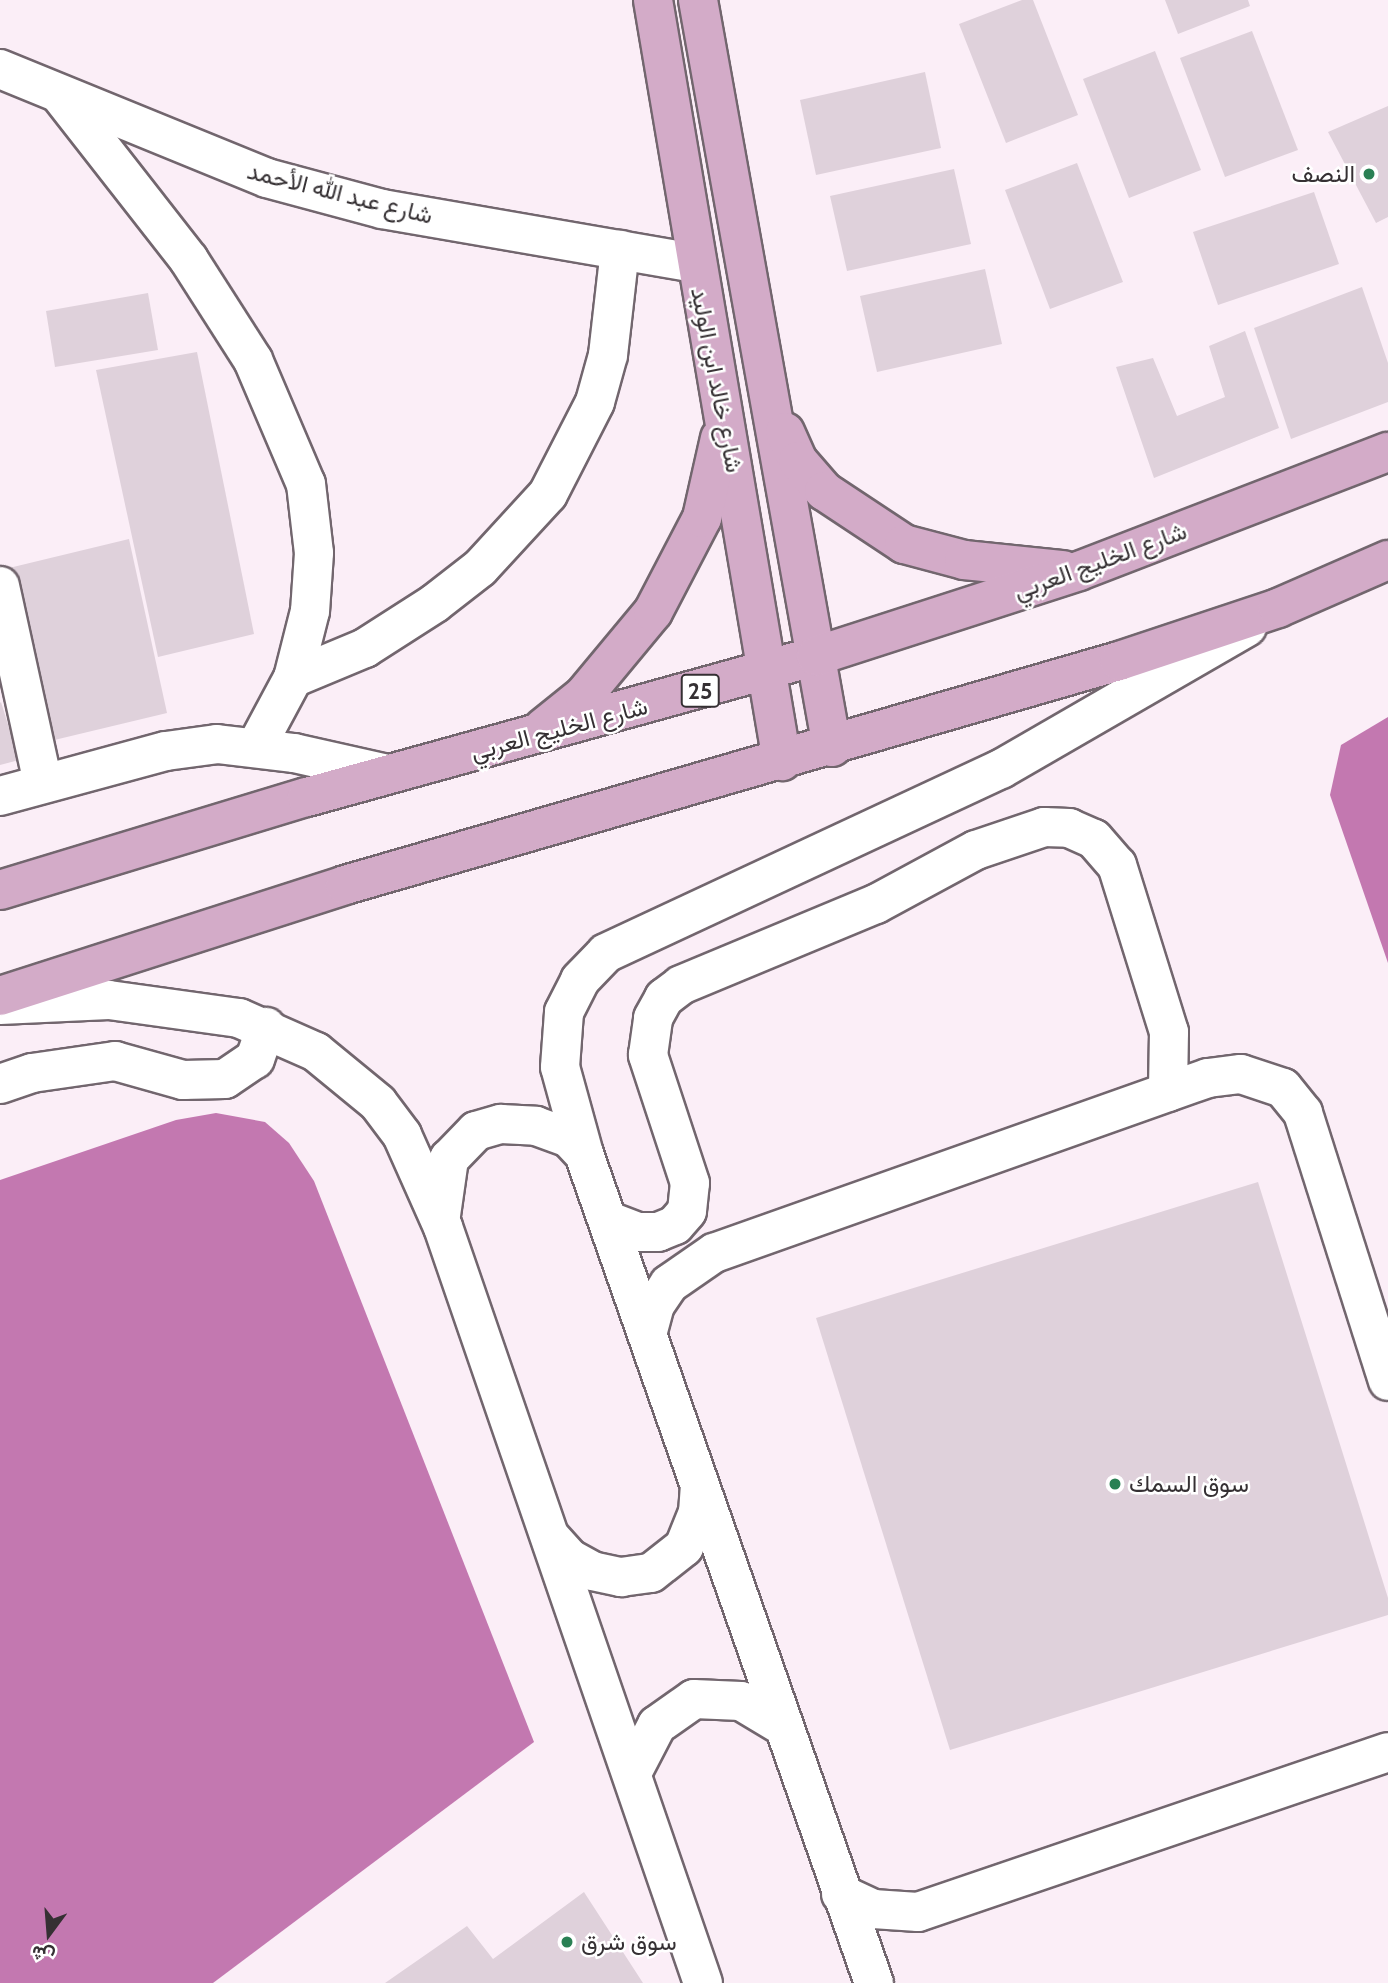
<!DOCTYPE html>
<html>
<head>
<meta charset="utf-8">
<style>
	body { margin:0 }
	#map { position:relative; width:1388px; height:1983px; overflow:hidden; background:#fbeef7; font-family:Cabin,Vazirmatn,sans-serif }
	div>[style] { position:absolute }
	.water>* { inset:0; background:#c378b0 }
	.building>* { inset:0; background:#dfd1db }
	.roads { filter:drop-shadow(2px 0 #72666e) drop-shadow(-2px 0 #72666e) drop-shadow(0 2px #72666e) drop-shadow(0 -2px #72666e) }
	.minor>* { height:38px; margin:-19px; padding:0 19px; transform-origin:19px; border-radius:19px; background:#fff }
	.major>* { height:38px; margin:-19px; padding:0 19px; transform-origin:19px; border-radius:19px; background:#d3abc8 }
	.dots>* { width:19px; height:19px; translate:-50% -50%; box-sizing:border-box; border:4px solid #fff; border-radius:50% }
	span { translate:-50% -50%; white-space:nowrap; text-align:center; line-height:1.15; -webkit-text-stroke:5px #fff; paint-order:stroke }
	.shield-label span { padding:2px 5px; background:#fff; border:2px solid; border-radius:5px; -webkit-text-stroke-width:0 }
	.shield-label { font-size:23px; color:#353033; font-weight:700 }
	.poi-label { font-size:24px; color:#353033 }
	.right { translate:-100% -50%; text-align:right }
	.left { translate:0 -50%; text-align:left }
	.street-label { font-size:24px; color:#353033 }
	.north { position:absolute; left:14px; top:1899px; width:70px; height:70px; -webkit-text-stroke:5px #fff; paint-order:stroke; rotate:196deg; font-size:19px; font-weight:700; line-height:28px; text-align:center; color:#353033 }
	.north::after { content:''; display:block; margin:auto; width:24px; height:32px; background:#353033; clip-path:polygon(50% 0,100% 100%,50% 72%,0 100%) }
</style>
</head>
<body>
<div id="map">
	<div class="water">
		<i style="clip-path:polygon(1388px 717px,1388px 963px,1330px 795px,1341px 745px)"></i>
		<i style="clip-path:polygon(216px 1113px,265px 1122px,289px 1143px,314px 1181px,534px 1742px,213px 1983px,0 1983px,0 1180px,176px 1120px)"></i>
	</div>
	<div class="building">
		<i style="clip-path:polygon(1022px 0,1033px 0,1078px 115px,1006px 143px,959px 24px)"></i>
		<i style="clip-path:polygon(1165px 0,1248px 0,1250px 6px,1178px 34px)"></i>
		<i style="clip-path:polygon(1252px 31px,1298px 150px,1225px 177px,1180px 58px)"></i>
		<i style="clip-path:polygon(1155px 51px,1201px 170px,1129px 198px,1083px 79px)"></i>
		<i style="clip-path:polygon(925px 72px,941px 148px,816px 175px,800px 100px)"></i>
		<i style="clip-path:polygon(1388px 106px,1388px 217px,1376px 223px,1328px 132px)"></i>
		<i style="clip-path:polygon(1077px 163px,1123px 282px,1050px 309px,1005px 190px)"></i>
		<i style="clip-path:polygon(954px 169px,971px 244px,847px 271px,830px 196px)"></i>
		<i style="clip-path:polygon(1314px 192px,1339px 264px,1218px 305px,1193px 232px)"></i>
		<i style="clip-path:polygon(985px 269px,1002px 344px,877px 372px,860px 296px)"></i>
		<i style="clip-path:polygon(1362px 287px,1388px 363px,1388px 402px,1291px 439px,1254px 328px)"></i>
		<i style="clip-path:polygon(148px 293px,158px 350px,55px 367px,46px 311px)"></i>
		<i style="clip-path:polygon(1245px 331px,1279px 428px,1154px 478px,1116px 367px,1153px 358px,1177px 416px,1225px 397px,1209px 346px)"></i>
		<i style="clip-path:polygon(197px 352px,254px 634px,158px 657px,96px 370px)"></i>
		<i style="clip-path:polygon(129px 539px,167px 713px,46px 742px,9px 568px)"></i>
		<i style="clip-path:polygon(1px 702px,19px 760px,0 765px,0 703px)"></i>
		<i style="clip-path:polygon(1258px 1182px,1388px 1598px,1388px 1615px,950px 1750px,816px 1318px)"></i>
		<i style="clip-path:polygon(584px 1892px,643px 1983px,385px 1983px,467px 1926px,493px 1959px)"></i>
	</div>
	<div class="roads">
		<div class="minor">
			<i style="left:0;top:69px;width:288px;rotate:22.2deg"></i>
			<i style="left:267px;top:178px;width:119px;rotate:15.1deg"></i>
			<i style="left:382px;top:209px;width:318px;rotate:9.8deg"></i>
			<i style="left:61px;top:96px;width:208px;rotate:52deg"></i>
			<i style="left:189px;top:260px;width:119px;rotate:57.4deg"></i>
			<i style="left:253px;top:360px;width:135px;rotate:66.9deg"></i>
			<i style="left:306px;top:484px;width:69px;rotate:83.4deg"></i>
			<i style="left:314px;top:553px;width:58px;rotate:93.9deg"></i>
			<i style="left:310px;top:611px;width:69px;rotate:104.2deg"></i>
			<i style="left:293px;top:678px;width:78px;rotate:118.2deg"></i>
			<i style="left:0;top:586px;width:202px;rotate:77.7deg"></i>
			<i style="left:293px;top:678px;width:78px;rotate:-22.6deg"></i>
			<i style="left:365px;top:648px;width:83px;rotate:-32.7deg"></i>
			<i style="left:435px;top:603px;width:57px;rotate:-37.9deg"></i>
			<i style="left:480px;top:568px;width:100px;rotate:-47.4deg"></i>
			<i style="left:548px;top:494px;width:103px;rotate:-62.9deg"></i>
			<i style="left:595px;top:402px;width:49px;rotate:-74.5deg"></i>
			<i style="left:608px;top:355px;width:106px;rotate:-83.5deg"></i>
			<i style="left:0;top:796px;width:172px;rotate:-15.2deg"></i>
			<i style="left:166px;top:751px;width:51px;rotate:-7.8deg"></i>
			<i style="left:217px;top:744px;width:78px;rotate:6.7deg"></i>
			<i style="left:294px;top:753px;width:96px;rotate:12.6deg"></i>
			<i style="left:0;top:1005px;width:109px;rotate:-2.6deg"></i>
			<i style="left:109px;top:1000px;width:131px;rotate:7.9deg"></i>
			<i style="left:239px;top:1018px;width:84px;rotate:23.8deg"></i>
			<i style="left:316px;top:1052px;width:80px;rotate:39.4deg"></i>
			<i style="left:378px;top:1103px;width:40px;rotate:53deg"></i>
			<i style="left:402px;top:1135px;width:101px;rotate:66deg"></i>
			<i style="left:443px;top:1227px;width:799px;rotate:71.02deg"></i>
			<i style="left:0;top:1084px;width:34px;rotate:-19deg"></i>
			<i style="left:32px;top:1073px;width:84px;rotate:-8.2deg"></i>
			<i style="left:115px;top:1061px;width:71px;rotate:15.6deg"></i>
			<i style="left:183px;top:1080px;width:42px;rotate:-1.4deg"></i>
			<i style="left:225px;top:1079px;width:36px;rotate:-34deg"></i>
			<i style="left:255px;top:1059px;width:34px;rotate:-71deg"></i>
			<i style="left:441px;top:1215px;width:57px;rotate:-81.9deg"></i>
			<i style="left:449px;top:1159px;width:39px;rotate:-46deg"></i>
			<i style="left:476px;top:1131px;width:26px;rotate:-16deg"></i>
			<i style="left:501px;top:1124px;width:35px;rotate:3deg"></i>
			<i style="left:536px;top:1126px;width:35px;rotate:20deg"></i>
			<i style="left:569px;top:1138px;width:22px;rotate:47deg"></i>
			<i style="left:609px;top:1221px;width:30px;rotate:21deg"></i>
			<i style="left:637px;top:1232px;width:21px"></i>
			<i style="left:658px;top:1232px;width:18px;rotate:-22deg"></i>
			<i style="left:675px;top:1225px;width:18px;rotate:-49deg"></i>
			<i style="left:687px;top:1211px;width:28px;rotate:-84deg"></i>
			<i style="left:690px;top:1183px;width:135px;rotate:-108.2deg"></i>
			<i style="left:648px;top:1055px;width:37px;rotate:-82deg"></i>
			<i style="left:653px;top:1018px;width:23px;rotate:-61deg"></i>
			<i style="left:664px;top:998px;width:21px;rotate:-37deg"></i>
			<i style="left:681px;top:985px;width:211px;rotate:-22.6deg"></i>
			<i style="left:876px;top:904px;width:114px;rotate:-28.4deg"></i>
			<i style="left:976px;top:850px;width:72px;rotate:-18.7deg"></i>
			<i style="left:1044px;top:827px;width:25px;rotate:2deg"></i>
			<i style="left:1069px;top:828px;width:27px;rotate:24deg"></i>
			<i style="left:1094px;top:839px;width:35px;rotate:49deg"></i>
			<i style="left:1117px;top:865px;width:175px;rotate:72.7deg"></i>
			<i style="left:1169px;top:1032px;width:60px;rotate:91deg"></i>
			<i style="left:648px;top:1331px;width:27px;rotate:-75deg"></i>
			<i style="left:655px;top:1305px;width:25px;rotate:-56deg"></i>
			<i style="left:669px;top:1284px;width:55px;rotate:-34.6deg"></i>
			<i style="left:714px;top:1253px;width:524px;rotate:-19.51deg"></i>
			<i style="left:1208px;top:1078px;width:33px;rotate:-7deg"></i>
			<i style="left:1241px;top:1074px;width:44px;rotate:18.4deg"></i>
			<i style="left:1283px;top:1088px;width:32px;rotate:51deg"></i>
			<i style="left:1303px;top:1113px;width:281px;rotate:72.4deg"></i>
			<i style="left:552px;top:1539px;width:25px;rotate:48deg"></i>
			<i style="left:569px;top:1558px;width:26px;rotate:29deg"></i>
			<i style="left:592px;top:1571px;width:30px;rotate:12deg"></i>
			<i style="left:621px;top:1577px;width:30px;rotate:-8deg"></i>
			<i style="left:651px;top:1573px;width:42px;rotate:-38.2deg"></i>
			<i style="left:684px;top:1547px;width:37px;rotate:-68deg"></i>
			<i style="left:698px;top:1513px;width:27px;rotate:-86deg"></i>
			<i style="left:632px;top:1773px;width:54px;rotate:-62.5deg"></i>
			<i style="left:657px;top:1725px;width:45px;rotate:-35.1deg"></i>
			<i style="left:694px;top:1699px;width:47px;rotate:2.4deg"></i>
			<i style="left:741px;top:1701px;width:49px;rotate:30.8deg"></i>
			<i style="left:841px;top:1894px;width:35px;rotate:25deg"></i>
			<i style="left:873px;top:1909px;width:45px;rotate:3.8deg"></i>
			<i style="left:918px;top:1912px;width:496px;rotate:-18.8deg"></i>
			<i style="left:874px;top:1983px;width:878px;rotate:-109.28deg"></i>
			<i style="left:584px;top:1154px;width:90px;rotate:-105.4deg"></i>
			<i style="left:560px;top:1067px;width:55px;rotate:-85.8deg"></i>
			<i style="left:564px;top:1012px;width:36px;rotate:-63deg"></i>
			<i style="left:580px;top:980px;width:37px;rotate:-46deg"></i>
			<i style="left:606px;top:953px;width:436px;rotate:-25deg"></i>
			<i style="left:1001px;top:769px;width:284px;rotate:-30deg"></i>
		</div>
		<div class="major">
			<i style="left:653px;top:0;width:772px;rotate:80.38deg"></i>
			<i style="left:698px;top:0;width:759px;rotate:79.83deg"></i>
			<i style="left:785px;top:432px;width:32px;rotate:66deg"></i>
			<i style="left:798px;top:461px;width:40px;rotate:49deg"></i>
			<i style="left:824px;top:491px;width:96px;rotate:33.5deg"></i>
			<i style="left:904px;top:544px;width:62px;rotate:14.9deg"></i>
			<i style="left:964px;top:560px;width:100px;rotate:5.8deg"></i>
			<i style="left:543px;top:728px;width:53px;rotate:-38.8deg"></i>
			<i style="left:584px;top:695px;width:108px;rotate:-50.3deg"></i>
			<i style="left:653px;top:612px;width:106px;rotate:-62.5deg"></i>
			<i style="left:702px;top:518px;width:82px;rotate:-77.3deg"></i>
			<i style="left:0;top:890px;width:321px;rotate:-16.9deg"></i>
			<i style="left:307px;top:797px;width:528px;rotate:-15.48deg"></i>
			<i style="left:816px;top:656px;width:276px;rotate:-17.9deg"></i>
			<i style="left:1079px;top:571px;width:331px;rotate:-21.1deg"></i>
			<i style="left:0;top:996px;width:362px;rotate:-17.8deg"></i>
			<i style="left:345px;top:885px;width:806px;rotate:-16.14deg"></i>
			<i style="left:1119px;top:661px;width:168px;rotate:-18.4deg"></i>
			<i style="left:1278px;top:608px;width:120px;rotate:-23.6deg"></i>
		</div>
	</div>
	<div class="dots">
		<i style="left:1369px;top:174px;background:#2a8054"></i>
		<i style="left:1115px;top:1484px;background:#2a8054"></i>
		<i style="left:567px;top:1942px;background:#2a8054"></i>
	</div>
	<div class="shield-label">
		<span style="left:700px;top:691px">25</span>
	</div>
	<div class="poi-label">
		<span class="right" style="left:1355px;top:174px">النصف</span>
		<span class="left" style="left:1129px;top:1484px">سوق السمك</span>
		<span class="left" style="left:581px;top:1942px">سوق شرق</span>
	</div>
	<div class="street-label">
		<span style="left:340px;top:193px;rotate:14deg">شارع عبد الله الأحمد</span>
		<span style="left:717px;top:380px;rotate:79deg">شارع خالد ابن الوليد</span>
		<span style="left:1100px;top:561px;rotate:-20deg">شارع الخليج العربي</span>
		<span style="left:559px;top:729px;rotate:-15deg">شارع الخليج العربي</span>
	</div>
	<div class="north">ش</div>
</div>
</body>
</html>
